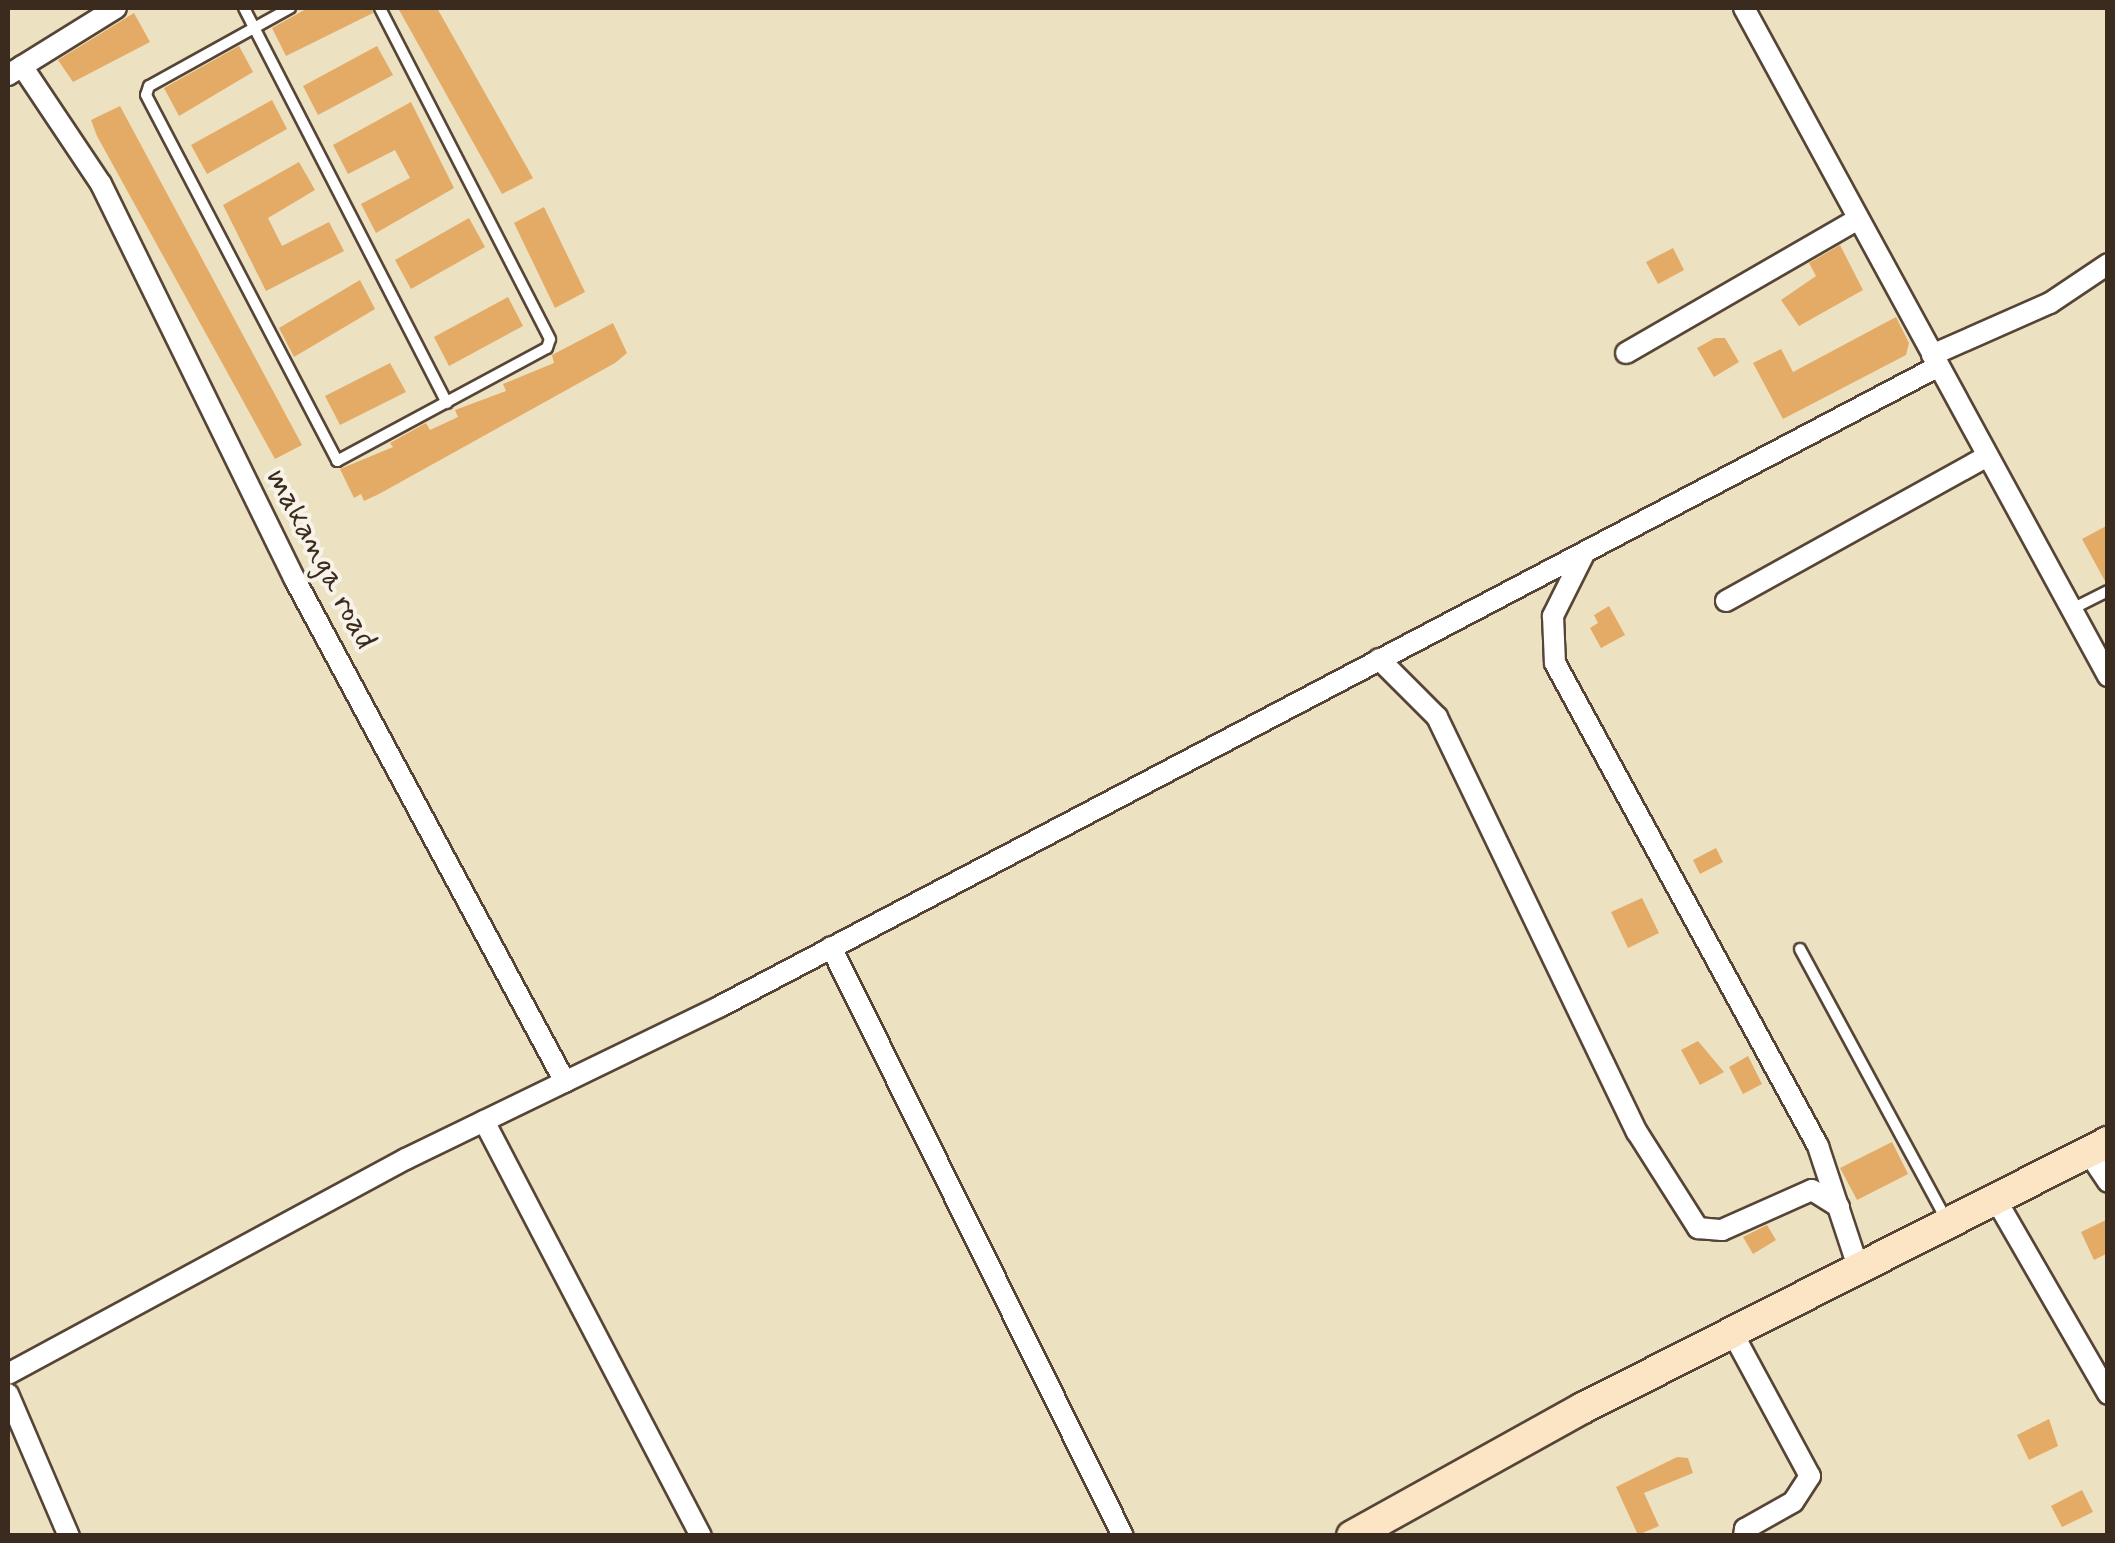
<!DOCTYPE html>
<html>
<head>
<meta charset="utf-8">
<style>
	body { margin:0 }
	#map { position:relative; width:2115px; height:1543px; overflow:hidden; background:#ece1c0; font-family:Mynerve,sans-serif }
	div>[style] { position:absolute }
	.building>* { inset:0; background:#e4ab67 }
	.roads { filter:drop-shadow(2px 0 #564536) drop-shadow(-2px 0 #564536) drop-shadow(0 2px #564536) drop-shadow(0 -2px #564536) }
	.lane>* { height:10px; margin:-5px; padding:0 5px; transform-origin:5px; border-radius:5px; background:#fff }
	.street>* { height:20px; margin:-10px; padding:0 10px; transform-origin:10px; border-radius:10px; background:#fff }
	.secondary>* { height:30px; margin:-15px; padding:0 15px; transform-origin:15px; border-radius:15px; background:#fce5c4 }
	span { translate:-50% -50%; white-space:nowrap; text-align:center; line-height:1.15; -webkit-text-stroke:8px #f7f3e8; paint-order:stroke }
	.street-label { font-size:32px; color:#3b2a1e }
	.frame { position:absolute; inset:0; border:10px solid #3b2a1e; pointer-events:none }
</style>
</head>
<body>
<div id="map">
	<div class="building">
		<i style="clip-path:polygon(308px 8px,371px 8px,373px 13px,286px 56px,272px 28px)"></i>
		<i style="clip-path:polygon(398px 8px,437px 8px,533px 178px,502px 194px)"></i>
		<i style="clip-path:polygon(134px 13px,150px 42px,73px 82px,58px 60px)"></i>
		<i style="clip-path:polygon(239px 46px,253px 72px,179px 116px,164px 88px)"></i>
		<i style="clip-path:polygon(377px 46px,393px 75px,318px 115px,303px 86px)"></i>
		<i style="clip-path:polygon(272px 100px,287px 129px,207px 174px,191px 145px)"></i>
		<i style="clip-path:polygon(411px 102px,454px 188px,376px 233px,361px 204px,410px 178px,395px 150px,348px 174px,333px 145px)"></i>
		<i style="clip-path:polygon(120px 106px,302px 445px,275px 459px,97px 136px,91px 120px)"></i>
		<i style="clip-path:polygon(299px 162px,315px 190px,268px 218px,282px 246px,329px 222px,344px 251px,266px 291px,223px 205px)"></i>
		<i style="clip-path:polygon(544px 207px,585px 292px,555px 308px,514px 223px)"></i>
		<i style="clip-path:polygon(469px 218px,485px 247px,411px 289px,395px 260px)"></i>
		<i style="clip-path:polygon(1840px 245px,1863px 290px,1799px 326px,1781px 300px,1816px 276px,1809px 263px)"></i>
		<i style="clip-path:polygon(1673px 248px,1684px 270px,1658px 284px,1646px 262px)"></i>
		<i style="clip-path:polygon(360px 280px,375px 309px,294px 357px,279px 328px)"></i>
		<i style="clip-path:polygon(508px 297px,523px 326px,449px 366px,434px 337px)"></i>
		<i style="clip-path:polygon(1896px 317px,1909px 343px,1906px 355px,1783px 419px,1753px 363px,1781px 349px,1793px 372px)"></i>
		<i style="clip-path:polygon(613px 323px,627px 353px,615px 363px,379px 494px,364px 501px,361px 494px,354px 498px,340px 469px,393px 447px,390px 443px,426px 423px,430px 430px,458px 417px,455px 410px,506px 391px,503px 384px,554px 363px,552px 355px)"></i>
		<i style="clip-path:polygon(1715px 338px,1725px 338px,1739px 362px,1714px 377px,1697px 348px)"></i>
		<i style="clip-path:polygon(390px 363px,406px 392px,340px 425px,325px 396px)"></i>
		<i style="clip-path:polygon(2108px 525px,2108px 582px,2106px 583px,2082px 539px)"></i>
		<i style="clip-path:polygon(1609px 606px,1625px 635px,1601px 648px,1590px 628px,1598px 623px,1594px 615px)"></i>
		<i style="clip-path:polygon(1716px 848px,1723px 862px,1700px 874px,1693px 860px)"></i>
		<i style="clip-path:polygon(1642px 898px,1659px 933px,1628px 948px,1611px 912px)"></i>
		<i style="clip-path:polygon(1698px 1041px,1724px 1072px,1700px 1085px,1681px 1050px)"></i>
		<i style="clip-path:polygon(1748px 1056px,1762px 1084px,1743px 1094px,1729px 1067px)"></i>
		<i style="clip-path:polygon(1892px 1142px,1908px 1174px,1857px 1200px,1840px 1168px)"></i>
		<i style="clip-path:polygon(2108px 1219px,2108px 1253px,2094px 1260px,2081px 1232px)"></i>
		<i style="clip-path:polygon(1767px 1225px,1776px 1240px,1753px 1254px,1743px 1237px)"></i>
		<i style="clip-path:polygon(2049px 1419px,2058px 1446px,2029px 1460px,2017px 1435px)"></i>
		<i style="clip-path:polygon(1677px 1457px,1688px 1458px,1693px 1473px,1644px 1493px,1659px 1526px,1638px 1535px,1616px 1487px)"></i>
		<i style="clip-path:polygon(2082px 1490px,2093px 1512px,2062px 1527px,2051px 1506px)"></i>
	</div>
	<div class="roads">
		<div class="lane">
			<i style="left:244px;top:8px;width:444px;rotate:62.8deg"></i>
			<i style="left:290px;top:8px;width:161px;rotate:151deg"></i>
			<i style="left:149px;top:86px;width:9px;rotate:108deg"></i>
			<i style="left:146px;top:95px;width:413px;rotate:62.4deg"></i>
			<i style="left:337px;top:461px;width:238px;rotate:-28.3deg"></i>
			<i style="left:547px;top:348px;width:9px;rotate:-72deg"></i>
			<i style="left:550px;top:339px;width:372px;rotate:-117.2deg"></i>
			<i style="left:2072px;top:609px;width:40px;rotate:-26.6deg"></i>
			<i style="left:1800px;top:949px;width:309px;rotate:61.6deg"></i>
		</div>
		<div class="street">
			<i style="left:1744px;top:8px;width:761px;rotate:61.41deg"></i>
			<i style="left:22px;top:66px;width:142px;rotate:56.2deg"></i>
			<i style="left:101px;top:184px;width:439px;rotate:63.9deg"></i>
			<i style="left:294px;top:578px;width:572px;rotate:61.73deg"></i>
			<i style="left:8px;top:75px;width:127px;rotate:-31.8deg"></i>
			<i style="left:1626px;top:353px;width:268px;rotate:-30deg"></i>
			<i style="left:1932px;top:355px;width:129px;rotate:-23.8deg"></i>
			<i style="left:2050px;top:303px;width:70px;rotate:-33.9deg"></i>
			<i style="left:1585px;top:552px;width:72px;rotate:116.6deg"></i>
			<i style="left:1553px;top:616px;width:47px;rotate:87.6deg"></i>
			<i style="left:1555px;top:663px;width:550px;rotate:61.43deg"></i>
			<i style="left:1818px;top:1146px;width:127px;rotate:71.7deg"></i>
			<i style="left:1726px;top:601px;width:299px;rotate:-29deg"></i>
			<i style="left:1379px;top:659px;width:82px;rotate:45deg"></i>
			<i style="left:1437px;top:717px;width:461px;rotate:64.3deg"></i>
			<i style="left:1637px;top:1132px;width:114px;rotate:57.6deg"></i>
			<i style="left:1698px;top:1228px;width:24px;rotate:5deg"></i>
			<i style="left:1722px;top:1230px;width:98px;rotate:-24deg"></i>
			<i style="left:1812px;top:1190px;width:32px;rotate:32deg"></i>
			<i style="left:831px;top:947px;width:657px;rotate:63.63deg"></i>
			<i style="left:484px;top:1121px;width:468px;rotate:62.4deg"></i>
			<i style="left:2088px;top:1152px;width:36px;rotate:56deg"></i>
			<i style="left:1995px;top:1198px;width:226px;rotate:60deg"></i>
			<i style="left:1732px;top:1332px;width:164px;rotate:61.6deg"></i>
			<i style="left:1810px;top:1476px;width:31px;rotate:123deg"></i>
			<i style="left:1793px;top:1502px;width:55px;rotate:150.6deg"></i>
			<i style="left:1745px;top:1529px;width:7px;rotate:98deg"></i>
			<i style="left:8px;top:1374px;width:452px;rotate:-28.4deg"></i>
			<i style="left:406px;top:1159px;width:348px;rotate:-25.9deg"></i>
			<i style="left:719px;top:1007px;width:1378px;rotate:-27.72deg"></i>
			<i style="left:8px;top:1394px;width:155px;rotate:66.8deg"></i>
		</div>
		<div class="secondary">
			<i style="left:1352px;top:1536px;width:264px;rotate:-29deg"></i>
			<i style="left:1583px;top:1408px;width:589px;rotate:-26.87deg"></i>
		</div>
	</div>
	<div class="street-label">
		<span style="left:321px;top:559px;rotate:62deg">makanga road</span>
	</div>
	<div class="frame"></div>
</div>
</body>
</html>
